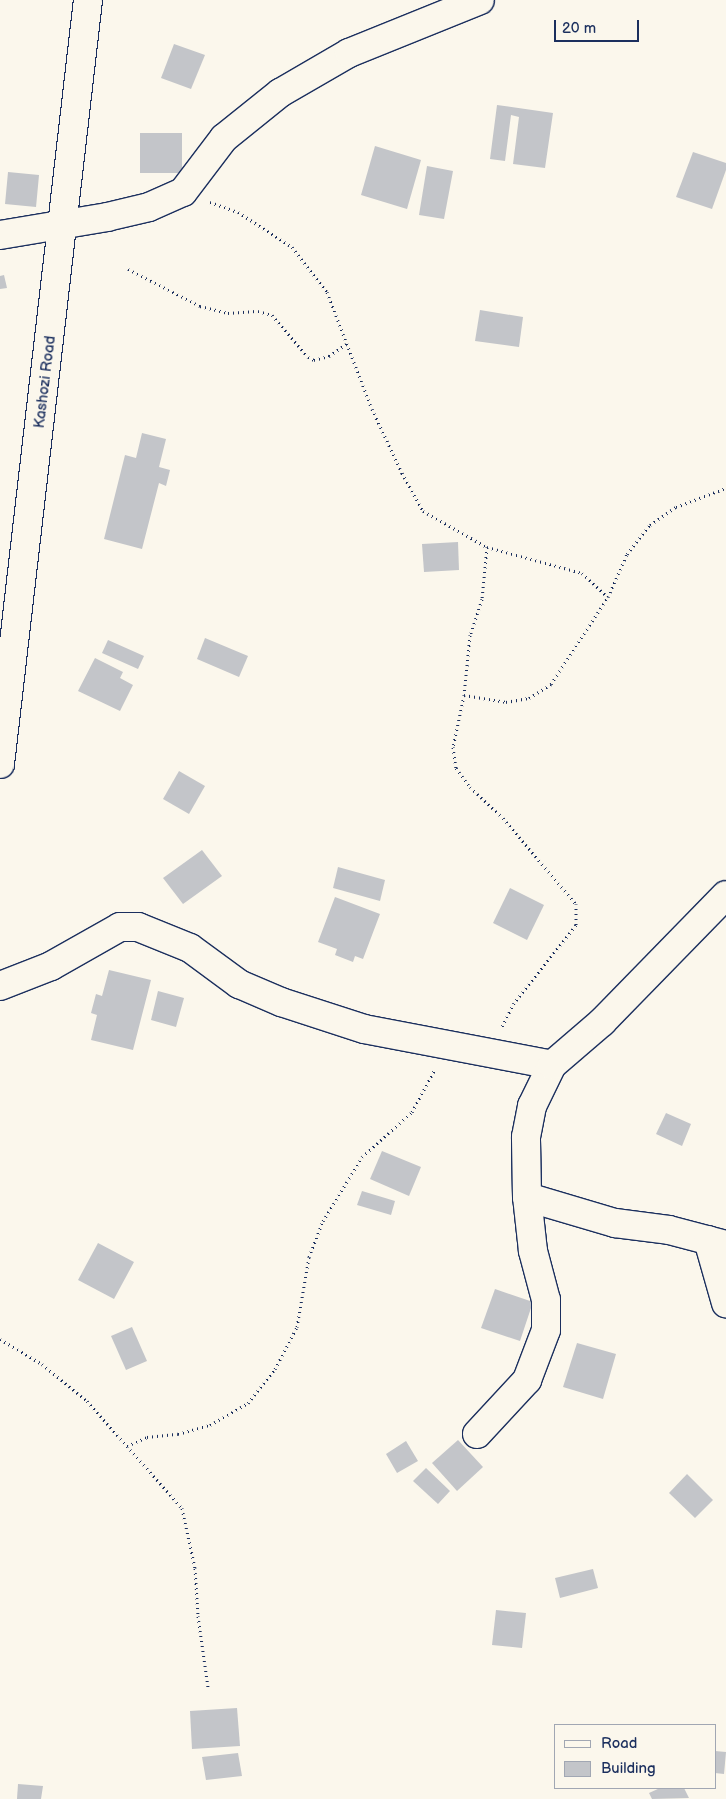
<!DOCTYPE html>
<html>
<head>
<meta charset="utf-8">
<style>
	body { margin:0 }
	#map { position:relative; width:726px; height:1799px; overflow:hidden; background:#fbf7ec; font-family:"Balsamiq Sans",sans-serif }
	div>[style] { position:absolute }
	.building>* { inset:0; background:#c3c5c9 }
	.path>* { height:3px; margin-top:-1.5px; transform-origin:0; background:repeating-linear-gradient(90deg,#1b2f5e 0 1px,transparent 0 5px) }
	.roads { filter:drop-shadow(1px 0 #1b2f5e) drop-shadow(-1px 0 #1b2f5e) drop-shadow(0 1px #1b2f5e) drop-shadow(0 -1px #1b2f5e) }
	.street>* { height:28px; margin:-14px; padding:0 14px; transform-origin:14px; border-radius:14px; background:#fbf7ec }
	.secondary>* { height:28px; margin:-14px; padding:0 14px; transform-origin:14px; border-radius:14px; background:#fbf7ec }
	span { translate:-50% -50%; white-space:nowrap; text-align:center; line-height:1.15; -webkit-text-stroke:4px #fbf7ec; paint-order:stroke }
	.street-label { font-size:15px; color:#1b2f5e }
	.legend { position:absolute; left:554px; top:1724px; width:162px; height:65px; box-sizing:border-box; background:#fbf7ec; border:1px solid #a1a7b3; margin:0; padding:6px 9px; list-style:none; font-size:15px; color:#1b2f5e }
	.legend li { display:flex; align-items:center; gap:10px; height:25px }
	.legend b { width:25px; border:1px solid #a1a7b3 }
	.scale { position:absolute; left:554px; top:20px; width:85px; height:22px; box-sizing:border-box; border:2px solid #1b2f5e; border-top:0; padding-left:6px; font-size:15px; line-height:18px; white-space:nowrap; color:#1b2f5e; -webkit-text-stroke:4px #fbf7ec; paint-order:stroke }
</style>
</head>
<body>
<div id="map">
	<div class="building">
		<i style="clip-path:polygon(174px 44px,205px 55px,191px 89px,161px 78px)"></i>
		<i style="clip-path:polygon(497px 105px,553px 113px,545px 168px,513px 164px,519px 117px,511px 115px,505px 161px,490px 159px)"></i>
		<i style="clip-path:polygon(140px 133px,182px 133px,182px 173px,140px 173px)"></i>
		<i style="clip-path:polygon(375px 146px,421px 160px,407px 209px,361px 195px)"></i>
		<i style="clip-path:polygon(693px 152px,726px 163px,726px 170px,712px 209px,676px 197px)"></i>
		<i style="clip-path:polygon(427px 166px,453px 171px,444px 219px,419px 215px)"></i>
		<i style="clip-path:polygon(8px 172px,39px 175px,36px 207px,5px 204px)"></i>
		<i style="clip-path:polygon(4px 275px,7px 288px,0 289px,0 276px)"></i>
		<i style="clip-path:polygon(480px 310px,523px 317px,519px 347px,475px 341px)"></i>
		<i style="clip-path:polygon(142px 433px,166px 439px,159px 467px,170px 470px,166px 486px,159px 483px,142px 549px,104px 539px,125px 455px,136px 458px)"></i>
		<i style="clip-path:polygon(458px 542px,459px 570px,424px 572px,422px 544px)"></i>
		<i style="clip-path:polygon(205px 638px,248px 656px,239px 677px,197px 659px)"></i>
		<i style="clip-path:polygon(108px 640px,144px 656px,138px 669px,102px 653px)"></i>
		<i style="clip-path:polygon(95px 658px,123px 672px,120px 678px,133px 685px,120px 711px,78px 691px)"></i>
		<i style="clip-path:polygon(179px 771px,205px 786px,189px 814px,163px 799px)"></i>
		<i style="clip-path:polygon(202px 850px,222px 876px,183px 904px,163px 878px)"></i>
		<i style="clip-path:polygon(338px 867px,385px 880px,380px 901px,333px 888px)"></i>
		<i style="clip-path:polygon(510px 888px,544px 905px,527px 940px,493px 923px)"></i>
		<i style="clip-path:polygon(335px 897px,380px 914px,363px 959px,355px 956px,353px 962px,335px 955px,337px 949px,318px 942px)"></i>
		<i style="clip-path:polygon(109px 970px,151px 980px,133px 1050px,91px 1040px,97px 1015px,91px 1013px,96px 994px,102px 996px)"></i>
		<i style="clip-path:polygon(158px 991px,184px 998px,176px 1027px,151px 1020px)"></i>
		<i style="clip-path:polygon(666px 1113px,691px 1124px,682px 1146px,656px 1134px)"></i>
		<i style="clip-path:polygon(382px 1151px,421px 1167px,409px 1196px,370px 1179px)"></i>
		<i style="clip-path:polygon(362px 1191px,395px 1201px,391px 1215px,357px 1205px)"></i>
		<i style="clip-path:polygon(98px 1243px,134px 1262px,114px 1299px,78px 1280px)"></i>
		<i style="clip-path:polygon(495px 1289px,533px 1302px,520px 1341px,481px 1328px)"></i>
		<i style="clip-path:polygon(132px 1327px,147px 1361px,126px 1370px,111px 1336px)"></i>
		<i style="clip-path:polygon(577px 1343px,616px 1354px,603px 1399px,563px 1387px)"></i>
		<i style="clip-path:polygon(458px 1440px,483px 1467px,457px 1491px,432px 1463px)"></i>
		<i style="clip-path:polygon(406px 1441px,418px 1461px,397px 1473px,386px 1454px)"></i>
		<i style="clip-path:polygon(426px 1468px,450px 1491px,438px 1504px,413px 1481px)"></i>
		<i style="clip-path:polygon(687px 1474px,713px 1500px,695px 1518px,669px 1493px)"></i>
		<i style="clip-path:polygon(593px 1569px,598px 1588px,560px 1598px,555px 1578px)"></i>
		<i style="clip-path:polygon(496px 1610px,526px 1613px,522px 1648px,492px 1645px)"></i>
		<i style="clip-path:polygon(237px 1708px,240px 1746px,192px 1749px,190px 1711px)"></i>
		<i style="clip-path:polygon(715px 1751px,726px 1752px,724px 1774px,715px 1773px)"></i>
		<i style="clip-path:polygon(238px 1753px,242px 1776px,206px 1780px,202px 1757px)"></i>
		<i style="clip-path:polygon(18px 1784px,43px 1786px,41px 1799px,17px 1799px)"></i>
		<i style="clip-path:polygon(660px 1788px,684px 1788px,689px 1798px,652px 1799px,649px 1793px)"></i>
	</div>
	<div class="path">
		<i style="left:210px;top:202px;width:30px;rotate:20deg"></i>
		<i style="left:238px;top:212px;width:64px;rotate:32.9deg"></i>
		<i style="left:292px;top:247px;width:57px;rotate:52.1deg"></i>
		<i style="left:327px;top:292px;width:125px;rotate:69deg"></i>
		<i style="left:372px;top:409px;width:71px;rotate:64.9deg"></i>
		<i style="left:402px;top:473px;width:43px;rotate:61.1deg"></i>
		<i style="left:423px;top:511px;width:73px;rotate:29.4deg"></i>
		<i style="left:487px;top:547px;width:98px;rotate:15.3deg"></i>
		<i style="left:582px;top:573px;width:35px;rotate:43deg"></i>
		<i style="left:128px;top:269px;width:81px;rotate:27.2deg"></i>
		<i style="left:200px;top:306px;width:29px;rotate:14deg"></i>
		<i style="left:228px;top:313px;width:30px;rotate:-4deg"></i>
		<i style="left:258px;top:311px;width:15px;rotate:16deg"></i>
		<i style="left:272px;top:315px;width:55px;rotate:49.4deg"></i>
		<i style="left:308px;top:357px;width:7px;rotate:27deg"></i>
		<i style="left:314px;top:360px;width:16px;rotate:-15deg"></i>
		<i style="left:329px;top:356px;width:21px;rotate:-35deg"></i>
		<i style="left:487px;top:547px;width:52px;rotate:95.5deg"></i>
		<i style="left:482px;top:599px;width:38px;rotate:108deg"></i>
		<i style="left:470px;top:635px;width:60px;rotate:95.7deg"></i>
		<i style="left:464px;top:695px;width:53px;rotate:101.9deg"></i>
		<i style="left:453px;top:747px;width:21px;rotate:82deg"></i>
		<i style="left:456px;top:768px;width:24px;rotate:54deg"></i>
		<i style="left:470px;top:787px;width:45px;rotate:43.2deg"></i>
		<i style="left:503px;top:818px;width:113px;rotate:49.7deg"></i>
		<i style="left:576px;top:904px;width:21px;rotate:90deg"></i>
		<i style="left:576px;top:925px;width:100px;rotate:128.5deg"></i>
		<i style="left:514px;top:1003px;width:27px;rotate:117deg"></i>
		<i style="left:464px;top:695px;width:43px;rotate:9.5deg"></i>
		<i style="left:506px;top:702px;width:23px;rotate:-10deg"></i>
		<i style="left:529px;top:698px;width:26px;rotate:-32deg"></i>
		<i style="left:551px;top:684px;width:104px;rotate:-56.8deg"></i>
		<i style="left:608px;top:597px;width:47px;rotate:-66.2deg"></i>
		<i style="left:627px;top:554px;width:37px;rotate:-52deg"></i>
		<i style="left:650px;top:525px;width:32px;rotate:-35deg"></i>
		<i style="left:676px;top:507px;width:53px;rotate:-20.8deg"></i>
		<i style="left:0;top:1339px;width:49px;rotate:30.8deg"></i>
		<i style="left:42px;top:1364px;width:58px;rotate:39.4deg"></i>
		<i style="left:87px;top:1401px;width:143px;rotate:48.4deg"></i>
		<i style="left:182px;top:1508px;width:61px;rotate:77.8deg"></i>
		<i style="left:195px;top:1568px;width:48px;rotate:86.4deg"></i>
		<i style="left:198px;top:1616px;width:72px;rotate:82deg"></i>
		<i style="left:127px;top:1446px;width:22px;rotate:-24deg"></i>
		<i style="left:147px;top:1437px;width:31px;rotate:-6deg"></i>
		<i style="left:178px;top:1434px;width:33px;rotate:-16deg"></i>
		<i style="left:210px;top:1425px;width:44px;rotate:-30.1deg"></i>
		<i style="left:248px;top:1403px;width:43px;rotate:-51.5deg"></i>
		<i style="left:275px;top:1369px;width:47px;rotate:-62.4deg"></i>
		<i style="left:297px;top:1327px;width:71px;rotate:-80.3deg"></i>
		<i style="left:309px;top:1257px;width:39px;rotate:-69deg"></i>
		<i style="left:323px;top:1221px;width:75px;rotate:-58.6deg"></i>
		<i style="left:362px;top:1157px;width:67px;rotate:-42deg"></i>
		<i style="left:412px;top:1112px;width:47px;rotate:-61.8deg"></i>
	</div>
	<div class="roads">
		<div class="street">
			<i style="left:0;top:235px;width:109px;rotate:-9.5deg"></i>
			<i style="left:107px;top:217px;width:43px;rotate:-13.4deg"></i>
			<i style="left:149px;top:207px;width:37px;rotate:-24deg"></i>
			<i style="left:183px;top:192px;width:68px;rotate:-52.8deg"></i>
			<i style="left:224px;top:138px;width:72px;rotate:-38.8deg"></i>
			<i style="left:280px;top:93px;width:80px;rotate:-30.1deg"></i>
			<i style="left:349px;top:53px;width:141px;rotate:-22deg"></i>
			<i style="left:0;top:986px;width:55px;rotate:-21.4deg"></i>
			<i style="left:51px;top:966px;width:79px;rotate:-29.5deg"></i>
			<i style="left:120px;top:927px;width:18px"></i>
			<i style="left:138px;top:927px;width:56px;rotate:22deg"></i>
			<i style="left:190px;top:948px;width:61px;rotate:36.3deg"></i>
			<i style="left:239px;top:984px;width:46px;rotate:23.2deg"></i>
			<i style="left:281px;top:1002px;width:87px;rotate:18deg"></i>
			<i style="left:364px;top:1029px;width:191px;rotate:10.8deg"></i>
			<i style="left:527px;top:1197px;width:92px;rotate:16.5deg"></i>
			<i style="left:615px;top:1223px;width:54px;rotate:7.4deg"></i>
			<i style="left:669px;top:1230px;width:59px;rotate:14.7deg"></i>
			<i style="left:708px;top:1240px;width:66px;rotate:74.1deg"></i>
			<i style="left:477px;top:1434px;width:74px;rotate:-47.2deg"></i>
			<i style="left:527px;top:1380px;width:53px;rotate:-69.2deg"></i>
			<i style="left:546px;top:1330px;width:30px;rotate:-90deg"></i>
			<i style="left:546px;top:1300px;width:51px;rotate:-104.9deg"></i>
			<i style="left:533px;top:1251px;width:54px;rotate:-96.3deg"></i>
			<i style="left:527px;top:1197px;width:60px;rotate:-91deg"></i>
			<i style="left:526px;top:1137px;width:32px;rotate:-79deg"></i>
			<i style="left:532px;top:1106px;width:46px;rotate:-64deg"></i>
			<i style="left:552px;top:1065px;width:66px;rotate:-40.7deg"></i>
			<i style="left:602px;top:1022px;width:177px;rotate:-45.7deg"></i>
		</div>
		<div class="secondary">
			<i style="left:0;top:764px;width:769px;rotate:-83.43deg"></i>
		</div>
	</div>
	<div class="street-label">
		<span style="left:45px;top:382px;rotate:-83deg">Kashozi Road</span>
	</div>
	<ul class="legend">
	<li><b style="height:6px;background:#fbf7ec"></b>Road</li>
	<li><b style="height:14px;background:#c3c5c9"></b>Building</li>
	</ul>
	<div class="scale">20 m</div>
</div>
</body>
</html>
